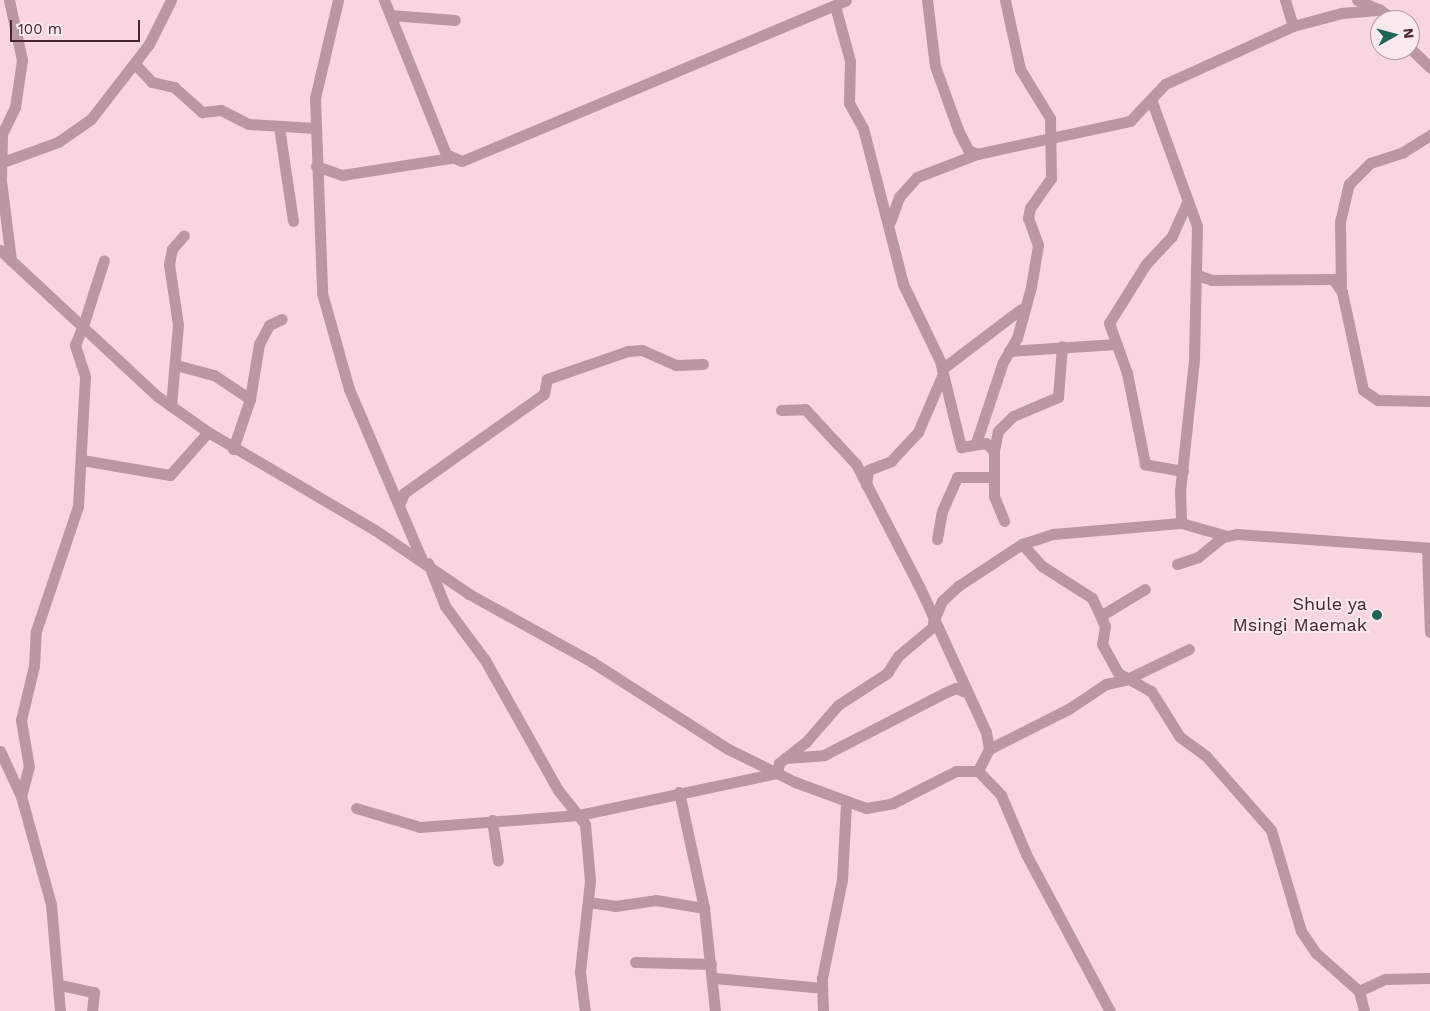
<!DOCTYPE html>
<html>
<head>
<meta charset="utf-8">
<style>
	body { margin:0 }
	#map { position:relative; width:1430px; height:1011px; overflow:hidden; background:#f7d6e0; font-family:"Work Sans",sans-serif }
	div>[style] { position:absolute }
	.minor>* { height:11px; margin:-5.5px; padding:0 5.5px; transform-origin:5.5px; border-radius:5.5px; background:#ba97a2 }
	.dots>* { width:14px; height:14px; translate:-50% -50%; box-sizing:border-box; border:2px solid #f9e8ed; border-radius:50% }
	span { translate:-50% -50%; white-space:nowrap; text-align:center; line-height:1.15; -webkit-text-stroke:4px #f9e8ed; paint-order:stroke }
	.poi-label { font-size:18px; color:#452631 }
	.right { translate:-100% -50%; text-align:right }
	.north { position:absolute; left:1370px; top:10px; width:50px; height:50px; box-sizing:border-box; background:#f9e8ed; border:1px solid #b19aa2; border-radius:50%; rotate:83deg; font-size:14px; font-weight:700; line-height:20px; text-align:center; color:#452631 }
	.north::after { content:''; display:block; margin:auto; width:18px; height:22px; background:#1f6557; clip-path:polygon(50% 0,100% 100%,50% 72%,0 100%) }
	.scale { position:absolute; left:10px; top:20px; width:130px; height:22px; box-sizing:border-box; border:2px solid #452631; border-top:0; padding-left:6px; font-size:15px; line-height:18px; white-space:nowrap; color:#452631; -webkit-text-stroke:4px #f9e8ed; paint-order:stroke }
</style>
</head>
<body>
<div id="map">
	<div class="minor">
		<i style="left:338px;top:0;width:101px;rotate:103.2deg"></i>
		<i style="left:315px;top:98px;width:195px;rotate:87.9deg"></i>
		<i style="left:322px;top:293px;width:100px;rotate:74.3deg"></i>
		<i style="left:349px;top:389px;width:184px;rotate:66.9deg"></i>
		<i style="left:384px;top:0;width:166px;rotate:68.1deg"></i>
		<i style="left:446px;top:154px;width:17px;rotate:24deg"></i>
		<i style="left:462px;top:161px;width:416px;rotate:-22.7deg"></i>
		<i style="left:927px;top:0;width:66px;rotate:83.1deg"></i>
		<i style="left:935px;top:66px;width:68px;rotate:70.2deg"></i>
		<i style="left:958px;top:130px;width:22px;rotate:63deg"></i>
		<i style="left:968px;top:150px;width:10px;rotate:24deg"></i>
		<i style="left:977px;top:154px;width:157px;rotate:-12.2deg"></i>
		<i style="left:1130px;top:121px;width:51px;rotate:-46.6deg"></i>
		<i style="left:1165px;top:84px;width:141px;rotate:-24.4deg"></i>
		<i style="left:1293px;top:26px;width:51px;rotate:-14.9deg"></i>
		<i style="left:1342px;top:13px;width:38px;rotate:-5deg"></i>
		<i style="left:1380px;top:10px;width:18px;rotate:34deg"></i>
		<i style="left:1285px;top:0;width:27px;rotate:73deg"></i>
		<i style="left:1357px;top:0;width:25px;rotate:23deg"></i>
		<i style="left:835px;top:6px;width:57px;rotate:74.7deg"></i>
		<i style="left:850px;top:61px;width:42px;rotate:91.4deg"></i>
		<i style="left:849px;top:103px;width:29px;rotate:61deg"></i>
		<i style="left:863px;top:128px;width:161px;rotate:75.6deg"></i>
		<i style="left:903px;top:284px;width:85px;rotate:64.3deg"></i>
		<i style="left:940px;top:361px;width:89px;rotate:76.3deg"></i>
		<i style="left:961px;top:447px;width:25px;rotate:-9deg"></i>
		<i style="left:986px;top:443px;width:11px;rotate:45deg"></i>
		<i style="left:994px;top:451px;width:45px;rotate:90deg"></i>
		<i style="left:994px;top:496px;width:27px;rotate:68deg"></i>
		<i style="left:390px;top:15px;width:65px;rotate:4.4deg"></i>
		<i style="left:1410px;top:48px;width:28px;rotate:44deg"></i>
		<i style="left:135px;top:64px;width:25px;rotate:47deg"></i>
		<i style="left:152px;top:82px;width:23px;rotate:13deg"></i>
		<i style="left:174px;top:87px;width:38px;rotate:42deg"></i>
		<i style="left:202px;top:112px;width:19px;rotate:-6deg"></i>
		<i style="left:221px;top:110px;width:31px;rotate:27deg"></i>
		<i style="left:249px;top:124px;width:66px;rotate:3.5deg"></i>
		<i style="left:1151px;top:99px;width:135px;rotate:70.1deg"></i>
		<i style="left:1197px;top:226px;width:134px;rotate:91.3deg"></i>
		<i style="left:1194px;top:360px;width:131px;rotate:96.1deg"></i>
		<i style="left:1180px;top:490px;width:33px;rotate:88deg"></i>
		<i style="left:279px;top:127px;width:95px;rotate:81.5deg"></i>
		<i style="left:2px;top:136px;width:45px;rotate:91.3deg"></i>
		<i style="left:1px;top:181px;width:80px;rotate:82.8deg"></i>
		<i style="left:0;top:138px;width:34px;rotate:-64deg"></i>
		<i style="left:15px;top:107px;width:48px;rotate:-81.5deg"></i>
		<i style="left:22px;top:60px;width:61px;rotate:-102.2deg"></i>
		<i style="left:0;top:163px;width:62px;rotate:-19.9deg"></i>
		<i style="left:58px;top:142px;width:40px;rotate:-34.9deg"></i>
		<i style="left:91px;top:119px;width:95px;rotate:-52.3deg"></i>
		<i style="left:149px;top:44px;width:49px;rotate:-63.4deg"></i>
		<i style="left:316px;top:166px;width:28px;rotate:19deg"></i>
		<i style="left:342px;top:175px;width:109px;rotate:-8.9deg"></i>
		<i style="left:890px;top:222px;width:27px;rotate:-70deg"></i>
		<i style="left:899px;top:197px;width:27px;rotate:-48deg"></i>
		<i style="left:917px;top:177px;width:64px;rotate:-21deg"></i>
		<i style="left:0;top:250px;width:214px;rotate:42.9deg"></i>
		<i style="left:157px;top:396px;width:62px;rotate:35.2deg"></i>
		<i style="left:208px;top:432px;width:194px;rotate:30.4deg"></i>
		<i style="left:375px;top:530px;width:114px;rotate:34.2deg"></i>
		<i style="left:469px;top:594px;width:141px;rotate:28.9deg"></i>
		<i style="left:592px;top:662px;width:161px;rotate:32.6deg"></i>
		<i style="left:728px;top:749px;width:75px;rotate:26.2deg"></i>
		<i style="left:795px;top:782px;width:76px;rotate:20.1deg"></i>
		<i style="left:866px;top:808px;width:27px;rotate:-10deg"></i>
		<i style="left:893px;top:803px;width:71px;rotate:-26.9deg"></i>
		<i style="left:956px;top:771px;width:22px"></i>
		<i style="left:978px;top:771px;width:33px;rotate:46deg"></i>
		<i style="left:1001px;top:795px;width:64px;rotate:67deg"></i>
		<i style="left:1026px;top:854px;width:178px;rotate:61.9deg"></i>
		<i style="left:1197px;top:275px;width:16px;rotate:18deg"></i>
		<i style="left:1212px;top:280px;width:121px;rotate:-0.5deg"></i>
		<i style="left:1333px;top:279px;width:16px;rotate:55deg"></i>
		<i style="left:1342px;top:292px;width:100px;rotate:77.9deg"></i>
		<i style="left:1363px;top:390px;width:18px;rotate:34deg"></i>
		<i style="left:1378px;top:400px;width:52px;rotate:1.1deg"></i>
		<i style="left:1341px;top:288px;width:66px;rotate:-90.9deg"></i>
		<i style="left:1340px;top:222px;width:39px;rotate:-77deg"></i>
		<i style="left:1349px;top:184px;width:30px;rotate:-45deg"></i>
		<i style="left:1370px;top:163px;width:35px;rotate:-18deg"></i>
		<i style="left:1403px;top:152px;width:32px;rotate:-32deg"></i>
		<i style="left:82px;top:329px;width:72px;rotate:-72.3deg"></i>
		<i style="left:1009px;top:351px;width:108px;rotate:-3.7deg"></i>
		<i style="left:176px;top:365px;width:39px;rotate:15deg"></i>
		<i style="left:214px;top:375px;width:43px;rotate:33.7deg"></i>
		<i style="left:942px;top:369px;width:99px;rotate:-37.2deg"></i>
		<i style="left:171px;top:406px;width:81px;rotate:-85.1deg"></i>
		<i style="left:178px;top:325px;width:62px;rotate:-98.4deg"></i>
		<i style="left:169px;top:264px;width:15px;rotate:-79deg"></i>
		<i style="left:172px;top:249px;width:18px;rotate:-49deg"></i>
		<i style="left:781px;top:410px;width:24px;rotate:-2deg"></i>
		<i style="left:805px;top:409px;width:75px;rotate:47.2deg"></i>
		<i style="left:856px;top:464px;width:140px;rotate:62.7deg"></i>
		<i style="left:920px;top:588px;width:158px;rotate:65.4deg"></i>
		<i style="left:986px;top:732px;width:17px;rotate:80deg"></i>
		<i style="left:989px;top:749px;width:25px;rotate:117deg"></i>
		<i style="left:976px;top:443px;width:85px;rotate:-71.6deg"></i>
		<i style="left:1003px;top:362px;width:28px;rotate:-60deg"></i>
		<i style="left:1017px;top:338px;width:53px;rotate:-74.6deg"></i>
		<i style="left:1031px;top:287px;width:43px;rotate:-80.5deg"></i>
		<i style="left:1038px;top:245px;width:29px;rotate:-110deg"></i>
		<i style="left:1028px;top:218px;width:10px;rotate:-79deg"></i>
		<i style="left:1030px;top:208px;width:37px;rotate:-55deg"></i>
		<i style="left:1051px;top:178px;width:60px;rotate:-91deg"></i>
		<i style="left:1050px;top:118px;width:57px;rotate:-121.5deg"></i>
		<i style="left:1020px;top:69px;width:71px;rotate:-102.3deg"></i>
		<i style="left:233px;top:449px;width:53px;rotate:-71.2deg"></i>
		<i style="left:250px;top:399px;width:56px;rotate:-80.7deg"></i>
		<i style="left:259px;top:344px;width:21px;rotate:-62deg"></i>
		<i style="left:269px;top:325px;width:14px;rotate:-25deg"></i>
		<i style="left:994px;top:451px;width:20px;rotate:-79deg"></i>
		<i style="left:998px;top:431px;width:21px;rotate:-45deg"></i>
		<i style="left:1013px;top:416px;width:49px;rotate:-22.9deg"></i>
		<i style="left:1058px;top:397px;width:51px;rotate:-85.5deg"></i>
		<i style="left:82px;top:460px;width:89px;rotate:9.7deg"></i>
		<i style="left:170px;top:475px;width:57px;rotate:-48.5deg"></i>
		<i style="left:1183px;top:471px;width:39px;rotate:-170deg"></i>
		<i style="left:1145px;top:464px;width:93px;rotate:-101.2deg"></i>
		<i style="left:1127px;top:373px;width:53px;rotate:-109.8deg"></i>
		<i style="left:1109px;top:323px;width:70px;rotate:-57.9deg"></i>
		<i style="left:1146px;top:264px;width:38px;rotate:-47deg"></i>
		<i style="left:1172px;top:236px;width:39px;rotate:-66deg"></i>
		<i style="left:866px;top:485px;width:15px;rotate:-82deg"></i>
		<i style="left:868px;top:470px;width:25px;rotate:-21deg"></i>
		<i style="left:891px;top:461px;width:40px;rotate:-47deg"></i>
		<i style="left:918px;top:432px;width:61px;rotate:-66.8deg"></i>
		<i style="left:399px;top:505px;width:13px;rotate:-67deg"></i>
		<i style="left:404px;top:493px;width:171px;rotate:-35.3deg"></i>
		<i style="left:544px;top:394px;width:15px;rotate:-79deg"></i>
		<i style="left:547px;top:379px;width:86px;rotate:-19.1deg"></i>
		<i style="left:628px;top:351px;width:14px;rotate:-4deg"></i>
		<i style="left:642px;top:350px;width:37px;rotate:24deg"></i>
		<i style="left:676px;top:365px;width:27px;rotate:-2deg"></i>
		<i style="left:937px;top:539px;width:28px;rotate:-80deg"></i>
		<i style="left:942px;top:511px;width:37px;rotate:-66deg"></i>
		<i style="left:957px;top:477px;width:37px"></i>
		<i style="left:1022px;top:544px;width:30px;rotate:48deg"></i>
		<i style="left:1042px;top:566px;width:59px;rotate:32.6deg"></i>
		<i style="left:1092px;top:598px;width:31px;rotate:65deg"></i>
		<i style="left:1105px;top:626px;width:18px;rotate:99deg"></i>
		<i style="left:1102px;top:644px;width:33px;rotate:61deg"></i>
		<i style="left:1118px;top:673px;width:38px;rotate:29deg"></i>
		<i style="left:1151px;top:691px;width:54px;rotate:57.8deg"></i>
		<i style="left:1180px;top:737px;width:32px;rotate:36deg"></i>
		<i style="left:1206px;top:756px;width:98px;rotate:48.7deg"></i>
		<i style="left:1271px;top:830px;width:105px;rotate:73.5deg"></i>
		<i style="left:1301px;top:931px;width:27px;rotate:56deg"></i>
		<i style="left:1316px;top:953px;width:57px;rotate:41.5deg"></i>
		<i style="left:1359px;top:991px;width:21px;rotate:76deg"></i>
		<i style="left:1427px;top:548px;width:84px;rotate:88deg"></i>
		<i style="left:428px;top:563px;width:46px;rotate:68.4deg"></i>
		<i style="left:445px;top:606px;width:67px;rotate:53.5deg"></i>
		<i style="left:485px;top:660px;width:149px;rotate:60.7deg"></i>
		<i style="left:558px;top:790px;width:43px;rotate:51.5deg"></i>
		<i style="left:585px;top:824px;width:57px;rotate:85deg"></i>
		<i style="left:590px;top:881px;width:92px;rotate:96.3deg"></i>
		<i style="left:580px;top:972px;width:39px;rotate:83deg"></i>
		<i style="left:1177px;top:564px;width:22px;rotate:-18deg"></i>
		<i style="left:1198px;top:557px;width:32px;rotate:-39deg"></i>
		<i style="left:1223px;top:537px;width:14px;rotate:-12deg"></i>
		<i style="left:1237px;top:534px;width:194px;rotate:4.1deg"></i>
		<i style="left:1102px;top:615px;width:50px;rotate:-31.2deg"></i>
		<i style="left:933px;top:622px;width:23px;rotate:-67deg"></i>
		<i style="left:942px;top:601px;width:22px;rotate:-43deg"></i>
		<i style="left:958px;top:586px;width:77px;rotate:-33.3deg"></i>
		<i style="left:1022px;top:544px;width:33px;rotate:-18deg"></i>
		<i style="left:1053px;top:534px;width:128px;rotate:-4.9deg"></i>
		<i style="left:1181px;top:523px;width:48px;rotate:15.8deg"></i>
		<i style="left:989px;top:749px;width:91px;rotate:-26.8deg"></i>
		<i style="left:1070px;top:708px;width:43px;rotate:-33.7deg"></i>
		<i style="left:1106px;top:684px;width:19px;rotate:-12deg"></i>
		<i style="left:1125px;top:680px;width:71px;rotate:-25.8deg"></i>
		<i style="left:0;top:751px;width:50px;rotate:65deg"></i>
		<i style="left:21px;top:796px;width:112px;rotate:74.5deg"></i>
		<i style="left:51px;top:904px;width:107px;rotate:85.2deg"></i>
		<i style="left:785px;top:758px;width:39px;rotate:-4deg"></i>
		<i style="left:824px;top:755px;width:135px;rotate:-27.3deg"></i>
		<i style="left:944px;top:693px;width:13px;rotate:-23deg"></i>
		<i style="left:956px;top:688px;width:10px;rotate:24deg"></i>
		<i style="left:679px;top:792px;width:119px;rotate:77.8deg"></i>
		<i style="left:704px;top:908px;width:104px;rotate:83.9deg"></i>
		<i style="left:21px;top:796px;width:30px;rotate:-75deg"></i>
		<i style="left:29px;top:767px;width:48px;rotate:-99.7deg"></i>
		<i style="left:21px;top:720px;width:56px;rotate:-76.5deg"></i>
		<i style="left:34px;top:666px;width:35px;rotate:-87deg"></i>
		<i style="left:36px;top:631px;width:132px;rotate:-71.4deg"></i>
		<i style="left:78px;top:506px;width:130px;rotate:-86.9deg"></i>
		<i style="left:85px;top:376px;width:33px;rotate:-108deg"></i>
		<i style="left:75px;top:345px;width:18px;rotate:-68deg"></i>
		<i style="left:356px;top:808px;width:67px;rotate:16.5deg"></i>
		<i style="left:420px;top:827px;width:159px;rotate:-4.3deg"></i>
		<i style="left:579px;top:815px;width:202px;rotate:-12deg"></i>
		<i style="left:777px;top:773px;width:10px;rotate:-79deg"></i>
		<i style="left:779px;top:763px;width:33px;rotate:-38deg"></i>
		<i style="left:805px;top:743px;width:50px;rotate:-49deg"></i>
		<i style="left:838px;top:705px;width:59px;rotate:-33.1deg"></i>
		<i style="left:887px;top:673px;width:20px;rotate:-57deg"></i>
		<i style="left:898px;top:656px;width:48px;rotate:-40deg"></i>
		<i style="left:492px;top:820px;width:41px;rotate:81.7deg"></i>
		<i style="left:588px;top:902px;width:27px;rotate:8deg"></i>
		<i style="left:615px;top:906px;width:41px;rotate:-8.3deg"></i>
		<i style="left:656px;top:900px;width:49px;rotate:9.5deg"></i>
		<i style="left:635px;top:962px;width:76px;rotate:1.5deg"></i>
		<i style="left:715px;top:978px;width:107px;rotate:5.3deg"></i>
		<i style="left:60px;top:985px;width:35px;rotate:12deg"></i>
		<i style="left:94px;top:992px;width:19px;rotate:96deg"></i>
		<i style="left:1359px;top:991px;width:29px;rotate:-25deg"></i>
		<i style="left:1385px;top:979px;width:45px;rotate:-1.3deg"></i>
		<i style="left:823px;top:1011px;width:33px;rotate:-92deg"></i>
		<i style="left:822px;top:978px;width:100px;rotate:-78.5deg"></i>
		<i style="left:842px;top:880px;width:76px;rotate:-87deg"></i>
	</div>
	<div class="dots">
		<i style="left:1377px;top:615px;background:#1f6557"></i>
	</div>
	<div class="poi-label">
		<span class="right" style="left:1367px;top:615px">Shule ya<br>Msingi Maemak</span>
	</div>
	<div class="north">N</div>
	<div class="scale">100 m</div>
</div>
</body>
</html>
